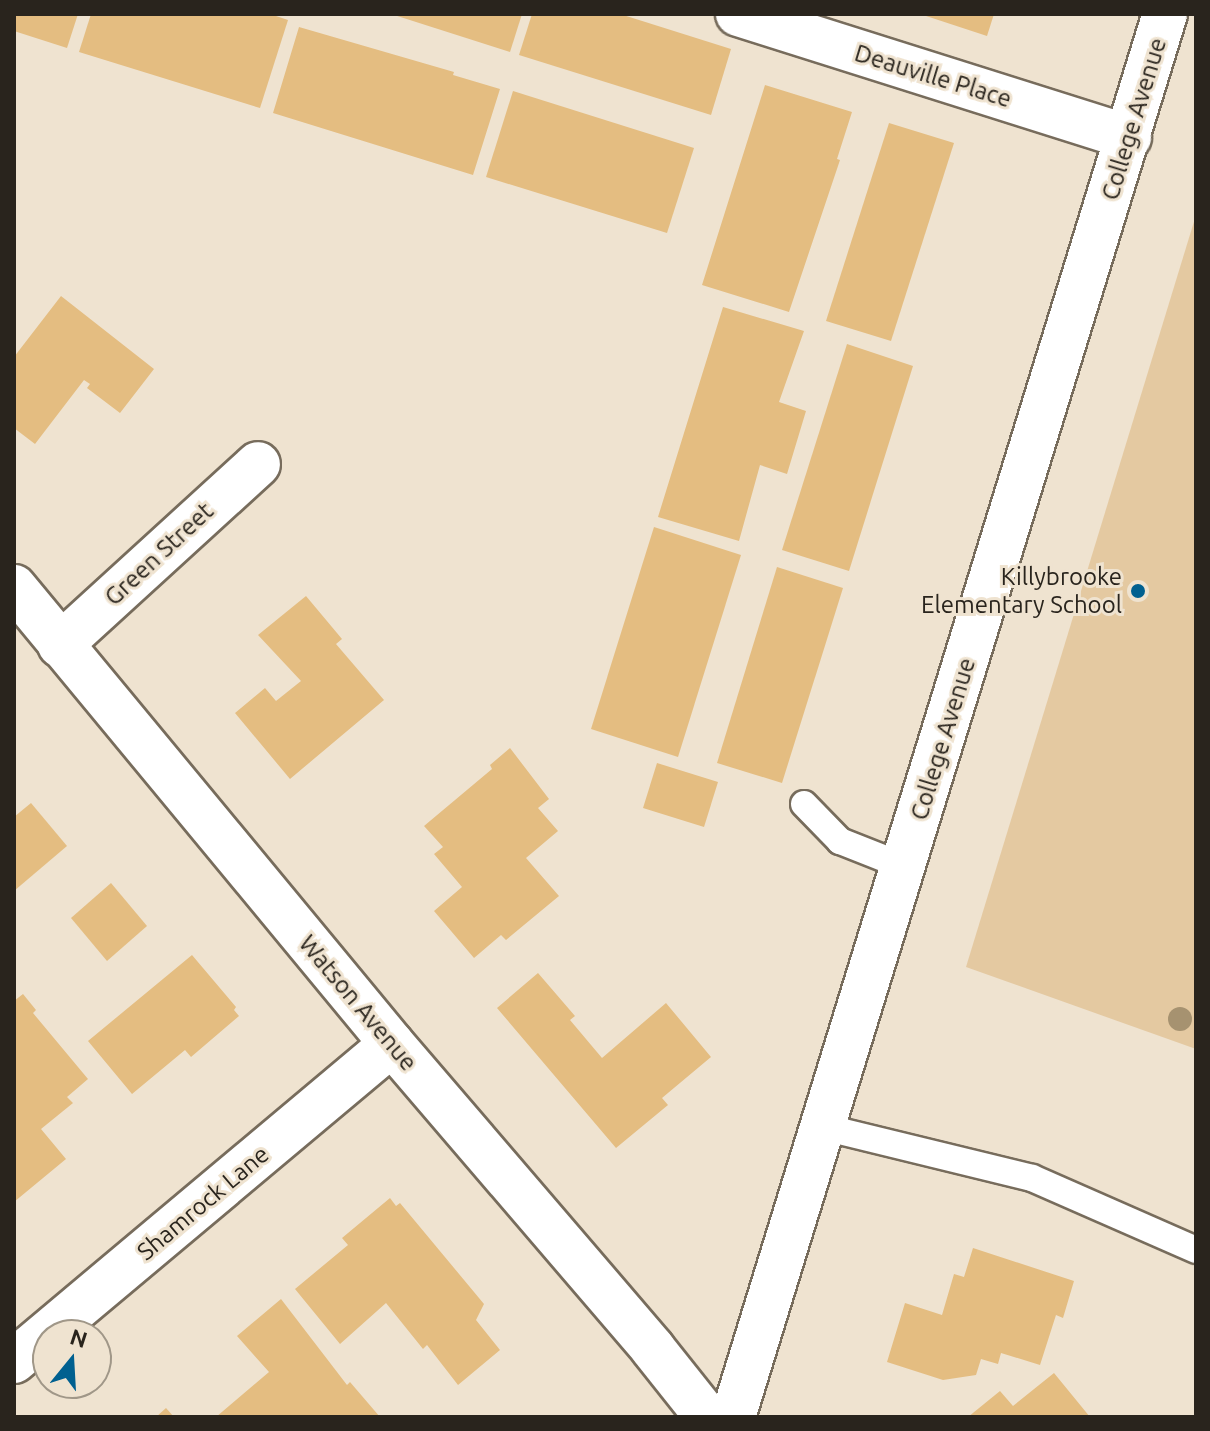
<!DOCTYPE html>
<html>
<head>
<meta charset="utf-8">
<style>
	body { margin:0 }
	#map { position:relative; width:1210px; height:1431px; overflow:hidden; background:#efe3d0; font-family:Ubuntu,sans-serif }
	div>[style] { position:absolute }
	.green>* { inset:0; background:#e4c9a1 }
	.building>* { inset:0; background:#e4bd81 }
	.roads { filter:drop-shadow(2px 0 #776c5c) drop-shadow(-2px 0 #776c5c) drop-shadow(0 2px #776c5c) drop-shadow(0 -2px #776c5c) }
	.lane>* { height:26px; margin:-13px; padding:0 13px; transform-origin:13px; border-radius:13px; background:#fff }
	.street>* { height:44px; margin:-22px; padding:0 22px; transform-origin:22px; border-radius:22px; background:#fff }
	.secondary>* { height:44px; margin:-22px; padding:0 22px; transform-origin:22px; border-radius:22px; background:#fff }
	.trees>* { width:24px; height:24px; margin:-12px; border-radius:50%; background:#a69270 }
	.dots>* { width:22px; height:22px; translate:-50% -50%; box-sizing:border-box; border:4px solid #efe3d0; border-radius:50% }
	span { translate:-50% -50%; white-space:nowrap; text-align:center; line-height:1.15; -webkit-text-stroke:6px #efe3d0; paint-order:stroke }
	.street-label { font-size:24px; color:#29241d }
	.poi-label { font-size:24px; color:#29241d }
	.right { translate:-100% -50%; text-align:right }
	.frame { position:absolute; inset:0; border:16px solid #29241d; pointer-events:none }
	.north { position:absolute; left:32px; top:1319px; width:80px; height:80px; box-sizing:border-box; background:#efe3d0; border:2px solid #a09788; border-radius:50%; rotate:18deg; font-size:22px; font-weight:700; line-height:32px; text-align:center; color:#29241d }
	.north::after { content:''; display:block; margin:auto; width:28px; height:36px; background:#006090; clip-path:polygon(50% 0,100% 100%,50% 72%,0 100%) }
</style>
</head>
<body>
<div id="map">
	<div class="green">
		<i style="clip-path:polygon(1196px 215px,1196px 1049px,966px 967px)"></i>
	</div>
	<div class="building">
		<i style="clip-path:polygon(14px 14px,78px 14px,67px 48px,14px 31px)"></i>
		<i style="clip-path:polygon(91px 14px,270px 14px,288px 20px,260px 108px,79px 52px)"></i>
		<i style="clip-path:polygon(391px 14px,522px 14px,510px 52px)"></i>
		<i style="clip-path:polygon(532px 14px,620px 14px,731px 49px,711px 115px,519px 55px)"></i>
		<i style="clip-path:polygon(920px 14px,994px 14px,987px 36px)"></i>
		<i style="clip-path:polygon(299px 27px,454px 72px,453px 75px,500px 89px,473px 175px,273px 113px)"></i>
		<i style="clip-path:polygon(765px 85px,852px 112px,837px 159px,840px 160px,789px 312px,702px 285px)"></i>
		<i style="clip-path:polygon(513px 91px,694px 148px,667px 233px,486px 177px)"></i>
		<i style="clip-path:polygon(889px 123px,954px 143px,891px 341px,826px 321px)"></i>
		<i style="clip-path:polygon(61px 296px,154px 369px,120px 413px,87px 388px,90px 384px,84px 380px,35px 444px,14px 428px,14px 357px)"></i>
		<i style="clip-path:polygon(723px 307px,804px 331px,779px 402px,806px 411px,787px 474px,760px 465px,739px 541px,658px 517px)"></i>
		<i style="clip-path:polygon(847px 344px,913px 366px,849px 571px,782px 550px)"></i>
		<i style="clip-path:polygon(654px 527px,741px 555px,678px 757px,591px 729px)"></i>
		<i style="clip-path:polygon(777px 567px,843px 588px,782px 783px,717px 763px)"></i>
		<i style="clip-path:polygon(306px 596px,342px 639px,336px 644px,384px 700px,290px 779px,235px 713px,265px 688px,276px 701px,301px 681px,258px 635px)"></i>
		<i style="clip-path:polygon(510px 748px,549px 799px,538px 808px,558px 831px,526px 858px,559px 896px,506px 940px,501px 935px,474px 958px,434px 911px,462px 887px,434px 854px,443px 847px,424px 826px,492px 769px,490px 765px)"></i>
		<i style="clip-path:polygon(657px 763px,718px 782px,704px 827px,643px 808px)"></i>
		<i style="clip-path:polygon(31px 803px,67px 846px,14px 891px,14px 817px)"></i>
		<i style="clip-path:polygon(111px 883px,147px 926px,107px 961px,71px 918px)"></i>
		<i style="clip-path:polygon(192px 955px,236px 1007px,234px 1010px,239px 1016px,191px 1057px,185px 1050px,132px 1094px,88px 1041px)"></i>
		<i style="clip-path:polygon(538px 973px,575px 1016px,570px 1020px,602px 1058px,666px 1003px,711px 1057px,662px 1098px,668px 1105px,616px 1148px,497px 1008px)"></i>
		<i style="clip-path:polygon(23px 994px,36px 1010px,33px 1013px,88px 1079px,67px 1097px,73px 1103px,41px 1129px,66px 1159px,14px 1202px,14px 1001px)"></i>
		<i style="clip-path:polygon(390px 1198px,396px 1206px,400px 1203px,484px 1304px,476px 1320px,500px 1350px,458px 1385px,427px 1345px,423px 1349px,386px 1303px,340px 1344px,295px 1289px,348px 1245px,342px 1238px)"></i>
		<i style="clip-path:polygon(973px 1248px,1074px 1281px,1063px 1318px,1056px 1315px,1040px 1365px,1001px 1353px,998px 1364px,981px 1359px,976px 1375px,943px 1380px,887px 1362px,905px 1303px,942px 1315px,954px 1274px,964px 1277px)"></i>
		<i style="clip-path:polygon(281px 1299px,347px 1385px,350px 1382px,380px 1417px,216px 1417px,269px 1372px,237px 1336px)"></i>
		<i style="clip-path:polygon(1054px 1373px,1090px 1417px,968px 1417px,1000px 1391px,1013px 1406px)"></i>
		<i style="clip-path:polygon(166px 1408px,174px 1417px,156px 1417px)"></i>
	</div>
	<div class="roads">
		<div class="lane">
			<i style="left:804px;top:804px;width:52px;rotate:45.8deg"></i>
			<i style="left:840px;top:841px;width:68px;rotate:21.6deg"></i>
			<i style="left:823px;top:1127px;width:215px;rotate:13.7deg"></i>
			<i style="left:1032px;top:1178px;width:179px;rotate:23.7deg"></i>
		</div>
		<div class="street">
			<i style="left:738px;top:14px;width:410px;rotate:17.5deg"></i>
			<i style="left:14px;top:587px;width:593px;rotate:50.4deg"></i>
			<i style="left:392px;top:1044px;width:401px;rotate:49.4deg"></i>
			<i style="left:653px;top:1349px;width:87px;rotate:51.5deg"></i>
			<i style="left:60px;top:645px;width:268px;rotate:-42.4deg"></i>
			<i style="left:14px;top:1361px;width:493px;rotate:-40deg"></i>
		</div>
		<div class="secondary">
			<i style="left:733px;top:1417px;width:1468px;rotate:-72.89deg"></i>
		</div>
	</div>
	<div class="trees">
		<i style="left:1180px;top:1019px"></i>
	</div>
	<div class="dots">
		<i style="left:1138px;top:591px;background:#006090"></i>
	</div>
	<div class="street-label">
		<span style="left:933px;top:76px;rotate:17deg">Deauville Place</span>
		<span style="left:1134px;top:119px;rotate:-73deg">College Avenue</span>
		<span style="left:159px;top:554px;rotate:-43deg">Green Street</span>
		<span style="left:943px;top:739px;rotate:-73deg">College Avenue</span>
		<span style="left:358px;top:1003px;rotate:50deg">Watson Avenue</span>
		<span style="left:203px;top:1203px;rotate:-40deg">Shamrock Lane</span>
	</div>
	<div class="poi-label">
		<span class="right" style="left:1122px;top:591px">Killybrooke<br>Elementary School</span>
	</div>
	<div class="frame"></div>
	<div class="north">N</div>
</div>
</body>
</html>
